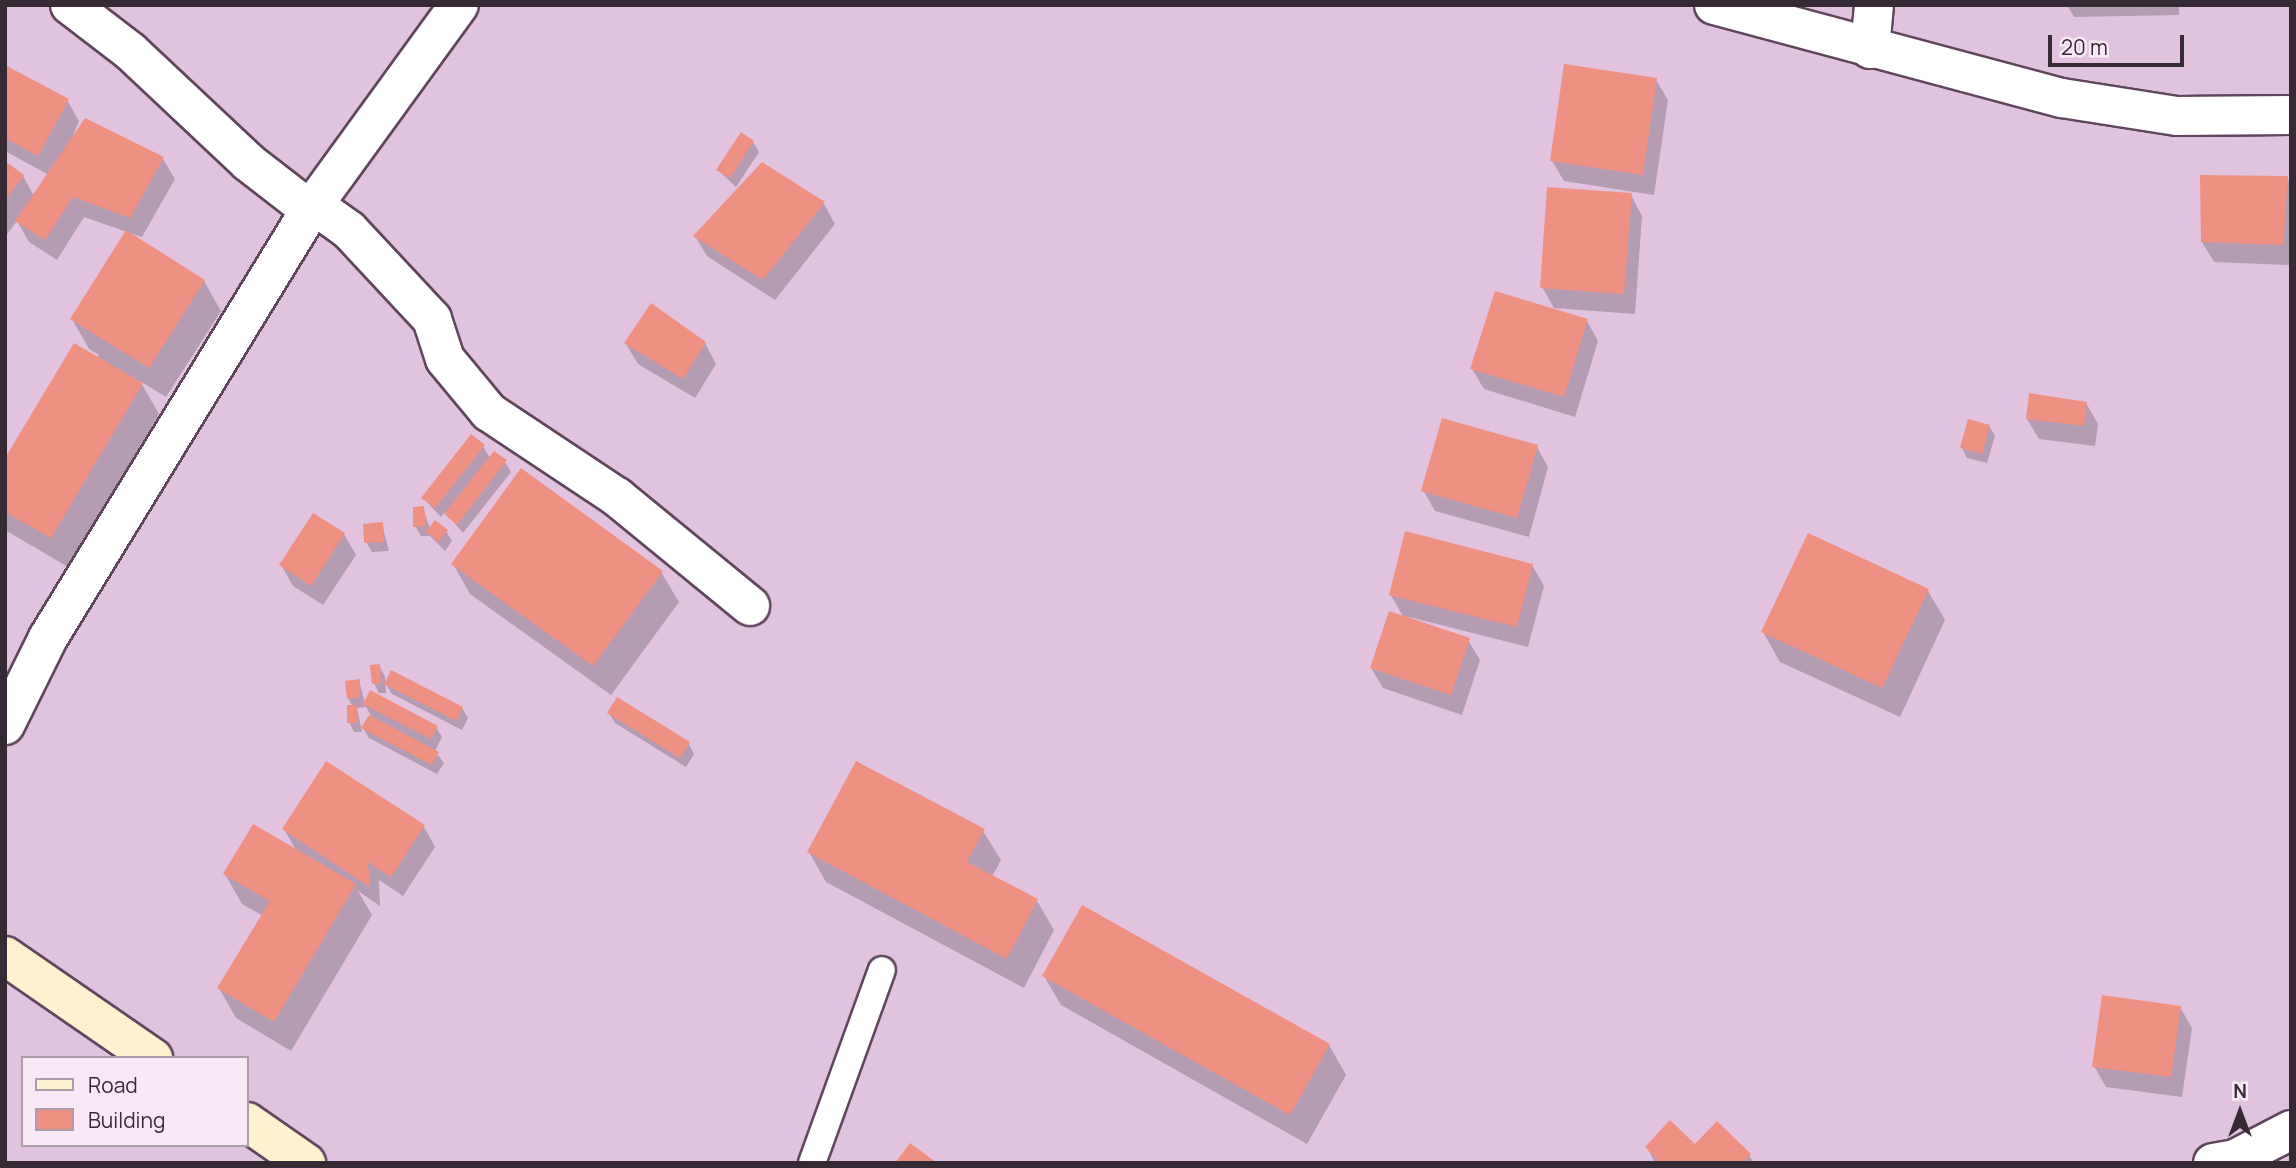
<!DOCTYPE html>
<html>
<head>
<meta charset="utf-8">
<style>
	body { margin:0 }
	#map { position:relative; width:2296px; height:1168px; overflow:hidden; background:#e2c3df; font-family:Manrope,sans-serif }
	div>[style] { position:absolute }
	.shadow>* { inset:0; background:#0003 }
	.building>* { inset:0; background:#ef9182 }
	.roads { filter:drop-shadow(2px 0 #60465d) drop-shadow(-2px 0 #60465d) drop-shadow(0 2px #60465d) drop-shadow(0 -2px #60465d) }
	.lane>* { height:26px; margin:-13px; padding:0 13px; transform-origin:13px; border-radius:13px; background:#fff }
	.street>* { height:38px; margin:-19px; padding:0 19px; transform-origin:19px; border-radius:19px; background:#fff }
	.secondary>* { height:38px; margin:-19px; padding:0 19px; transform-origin:19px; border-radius:19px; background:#fdf1d0 }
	span { translate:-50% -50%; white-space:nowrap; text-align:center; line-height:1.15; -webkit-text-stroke:5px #f9e9f7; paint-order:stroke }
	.frame { position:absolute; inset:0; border:7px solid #362a35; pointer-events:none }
	.legend { position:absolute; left:21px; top:1056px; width:228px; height:91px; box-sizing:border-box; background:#f9e9f7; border:2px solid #ab9da9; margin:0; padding:9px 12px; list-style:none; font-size:21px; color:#362a35 }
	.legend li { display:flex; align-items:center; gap:14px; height:35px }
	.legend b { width:35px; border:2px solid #ab9da9 }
	.north { position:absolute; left:2205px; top:1077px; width:70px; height:70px; -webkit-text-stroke:5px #f9e9f7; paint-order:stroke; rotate:0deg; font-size:19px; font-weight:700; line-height:28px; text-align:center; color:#362a35 }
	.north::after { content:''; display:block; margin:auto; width:24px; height:32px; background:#362a35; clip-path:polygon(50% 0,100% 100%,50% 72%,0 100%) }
	.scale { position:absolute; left:2048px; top:35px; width:136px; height:32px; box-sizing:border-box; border:4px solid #362a35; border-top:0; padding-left:9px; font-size:21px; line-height:24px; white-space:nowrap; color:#362a35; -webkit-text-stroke:5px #f9e9f7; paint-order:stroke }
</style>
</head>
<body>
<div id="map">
	<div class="shadow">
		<i style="clip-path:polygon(2067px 5px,2179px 5px,2179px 15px,2074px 17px)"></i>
		<i style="clip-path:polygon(5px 67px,67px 100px,79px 121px,69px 145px,163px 159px,175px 179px,142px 237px,129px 233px,204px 281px,221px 311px,166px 397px,140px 381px,159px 414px,68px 567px,5px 530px,5px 462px,99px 355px,89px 349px,72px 319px,127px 232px,84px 217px,57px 260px,29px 242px,17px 221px,5px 237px,5px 163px,23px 176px,34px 196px,49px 175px,5px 151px)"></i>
		<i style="clip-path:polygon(1656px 80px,1668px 100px,1654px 195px,1564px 181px,1552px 161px)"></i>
		<i style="clip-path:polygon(753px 142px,759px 152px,736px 187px,718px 170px)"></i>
		<i style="clip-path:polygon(2287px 178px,2291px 185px,2291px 265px,2214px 262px,2202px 242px)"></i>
		<i style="clip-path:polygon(1631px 195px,1642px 216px,1635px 314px,1554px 308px,1542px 287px)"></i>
		<i style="clip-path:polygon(824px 204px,835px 224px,775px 300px,707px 256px,695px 236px)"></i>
		<i style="clip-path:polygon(1587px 321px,1598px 341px,1575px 417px,1484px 389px,1472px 369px)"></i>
		<i style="clip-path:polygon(705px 343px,716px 364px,695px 398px,638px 364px,626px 344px)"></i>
		<i style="clip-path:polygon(2086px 403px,2098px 424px,2095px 446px,2039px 439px,2027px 419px)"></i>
		<i style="clip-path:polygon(1989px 426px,1995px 436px,1987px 463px,1967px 458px,1962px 448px)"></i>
		<i style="clip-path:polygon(483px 446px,490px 458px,505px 462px,511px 472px,463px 533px,445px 512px,441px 517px,423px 498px)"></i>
		<i style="clip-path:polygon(1537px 447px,1548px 467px,1529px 537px,1435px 511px,1423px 490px)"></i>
		<i style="clip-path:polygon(423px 508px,430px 529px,446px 531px,452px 541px,445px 551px,430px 536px,421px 536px,415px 526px)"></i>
		<i style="clip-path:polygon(382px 524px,389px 551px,372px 552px,366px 542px)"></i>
		<i style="clip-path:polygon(344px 534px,356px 555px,323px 605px,293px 586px,281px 565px)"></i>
		<i style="clip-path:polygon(1809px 535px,1928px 591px,1945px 620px,1900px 717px,1780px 662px,1763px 632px)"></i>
		<i style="clip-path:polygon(453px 564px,661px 572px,679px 602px,611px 695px,470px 594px)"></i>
		<i style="clip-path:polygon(1532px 565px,1544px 586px,1528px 647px,1405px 616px,1468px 640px,1480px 660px,1462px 715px,1383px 688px,1371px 668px,1404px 618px,1390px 594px)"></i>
		<i style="clip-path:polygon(379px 666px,385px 676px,386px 693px,379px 693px,374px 683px)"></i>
		<i style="clip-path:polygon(359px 681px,365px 703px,436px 727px,442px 737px,435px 751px,444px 763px,437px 774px,369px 738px,363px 728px,373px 719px,366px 707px,357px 708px,362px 732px,354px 732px,349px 722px,353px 707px,348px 698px)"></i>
		<i style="clip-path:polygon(386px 684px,462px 708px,468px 718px,462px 730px,392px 694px)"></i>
		<i style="clip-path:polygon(609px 713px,689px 744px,694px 754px,686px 767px,615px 723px)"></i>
		<i style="clip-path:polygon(424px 827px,435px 847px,403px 896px,379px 880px,380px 906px,358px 891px,372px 915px,291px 1051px,236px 1018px,219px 988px,263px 916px,242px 904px,225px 874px,297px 852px,284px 829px)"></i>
		<i style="clip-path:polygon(983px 831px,1001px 860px,992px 877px,1037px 901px,1054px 930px,1024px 988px,826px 882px,809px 852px)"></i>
		<i style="clip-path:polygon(1044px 976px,1329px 1045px,1346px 1075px,1307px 1144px,1061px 1005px)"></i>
		<i style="clip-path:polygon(2180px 1007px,2192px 1028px,2182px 1097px,2106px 1087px,2094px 1066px)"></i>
		<i style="clip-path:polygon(1695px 1146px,1749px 1155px,1754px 1163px,1655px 1163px,1647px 1147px)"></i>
	</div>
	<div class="building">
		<i style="clip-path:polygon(1564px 64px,1657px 78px,1643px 175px,1550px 161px)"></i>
		<i style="clip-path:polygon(5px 65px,69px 99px,38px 156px,5px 138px)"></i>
		<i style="clip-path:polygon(85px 118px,164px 157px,130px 218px,73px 197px,45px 240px,15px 221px)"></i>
		<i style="clip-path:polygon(741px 132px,754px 141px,730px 178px,716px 170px)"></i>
		<i style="clip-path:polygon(5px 161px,24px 175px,5px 201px)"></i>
		<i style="clip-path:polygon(762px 162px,825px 202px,763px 280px,693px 236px)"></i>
		<i style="clip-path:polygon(2200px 175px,2288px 176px,2283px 245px,2201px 242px)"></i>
		<i style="clip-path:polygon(1547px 187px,1632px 193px,1624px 294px,1540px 288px)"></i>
		<i style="clip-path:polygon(126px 230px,205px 280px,149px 368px,70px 319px)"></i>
		<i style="clip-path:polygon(1495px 291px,1588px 319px,1564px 397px,1470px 369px)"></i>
		<i style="clip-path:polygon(651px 303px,706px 342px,683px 379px,624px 343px)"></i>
		<i style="clip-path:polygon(74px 343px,143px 383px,51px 538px,5px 512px,5px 458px)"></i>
		<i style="clip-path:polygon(2029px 393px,2087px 402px,2084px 426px,2026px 419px)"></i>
		<i style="clip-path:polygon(1442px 418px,1538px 445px,1517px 518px,1421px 491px)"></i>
		<i style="clip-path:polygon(1968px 419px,1990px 425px,1982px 454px,1960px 448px)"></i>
		<i style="clip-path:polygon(471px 434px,485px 445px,435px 508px,421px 498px)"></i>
		<i style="clip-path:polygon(494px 451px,507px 460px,457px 525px,444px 514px)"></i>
		<i style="clip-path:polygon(521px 468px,663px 571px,593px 666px,451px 564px)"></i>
		<i style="clip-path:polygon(424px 506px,426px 526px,413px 527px,413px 507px)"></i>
		<i style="clip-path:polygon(313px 513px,345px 533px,311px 586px,279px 565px)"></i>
		<i style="clip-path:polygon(435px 520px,448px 530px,438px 542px,426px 531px)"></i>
		<i style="clip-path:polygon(383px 522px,384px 542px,364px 543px,363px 524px)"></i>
		<i style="clip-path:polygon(1405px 531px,1533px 564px,1517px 627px,1389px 595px)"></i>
		<i style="clip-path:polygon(1808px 533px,1929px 589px,1882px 688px,1761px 632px)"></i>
		<i style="clip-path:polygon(1389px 611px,1470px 638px,1451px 695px,1370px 668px)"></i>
		<i style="clip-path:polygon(380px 664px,381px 683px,372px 684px,370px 665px)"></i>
		<i style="clip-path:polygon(391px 670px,463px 707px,456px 721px,384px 684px)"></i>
		<i style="clip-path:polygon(360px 679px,360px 697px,347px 699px,345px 681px)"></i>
		<i style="clip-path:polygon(370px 690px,438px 726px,431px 739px,363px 704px)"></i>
		<i style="clip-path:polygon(617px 697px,690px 742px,680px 758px,607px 713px)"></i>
		<i style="clip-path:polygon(347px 705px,357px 705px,357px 723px,347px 723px)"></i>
		<i style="clip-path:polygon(369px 715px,439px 752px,432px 765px,361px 728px)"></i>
		<i style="clip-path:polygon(326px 761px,425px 825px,391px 877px,368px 862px,370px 887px,282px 829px)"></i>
		<i style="clip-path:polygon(856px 761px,985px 829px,967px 862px,1038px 899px,1007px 959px,807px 852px)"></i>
		<i style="clip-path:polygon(253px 824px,356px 884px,274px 1022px,217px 988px,270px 901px,223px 874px)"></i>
		<i style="clip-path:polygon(1082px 905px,1330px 1044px,1290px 1115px,1042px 976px)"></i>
		<i style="clip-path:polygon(2102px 995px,2181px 1006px,2171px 1077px,2092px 1067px)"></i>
		<i style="clip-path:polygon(1670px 1120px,1695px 1144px,1717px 1121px,1751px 1154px,1742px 1163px,1653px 1163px,1657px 1159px,1645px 1147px)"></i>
		<i style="clip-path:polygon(910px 1143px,937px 1163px,895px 1163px)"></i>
	</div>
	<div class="roads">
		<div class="lane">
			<i style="left:812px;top:1163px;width:205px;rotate:-70.1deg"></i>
		</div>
		<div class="street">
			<i style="left:70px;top:5px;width:76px;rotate:37.5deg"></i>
			<i style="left:130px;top:51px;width:162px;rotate:43.2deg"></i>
			<i style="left:248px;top:162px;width:78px;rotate:37.7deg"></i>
			<i style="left:1714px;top:5px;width:360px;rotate:15deg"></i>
			<i style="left:2062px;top:98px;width:116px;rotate:8.9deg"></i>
			<i style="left:2177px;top:116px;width:114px;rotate:-0.5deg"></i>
			<i style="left:1870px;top:49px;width:44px;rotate:-84.8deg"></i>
			<i style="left:314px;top:205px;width:43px;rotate:35.5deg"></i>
			<i style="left:349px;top:230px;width:122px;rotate:47deg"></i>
			<i style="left:432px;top:319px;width:42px;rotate:72deg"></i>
			<i style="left:445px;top:359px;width:69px;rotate:50.3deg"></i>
			<i style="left:489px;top:412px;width:154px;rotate:33.6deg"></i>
			<i style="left:617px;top:497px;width:172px;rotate:39.3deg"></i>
			<i style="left:5px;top:725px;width:97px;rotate:-63.7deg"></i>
			<i style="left:48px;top:638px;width:502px;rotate:-58.53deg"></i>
			<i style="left:310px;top:210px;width:253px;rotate:-54deg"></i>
			<i style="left:2213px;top:1163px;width:22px;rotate:-10deg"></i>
			<i style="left:2235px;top:1159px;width:63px;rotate:-27.4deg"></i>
		</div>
		<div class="secondary">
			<i style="left:5px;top:956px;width:180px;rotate:34.6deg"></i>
			<i style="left:247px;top:1122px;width:72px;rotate:34.8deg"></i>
		</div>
	</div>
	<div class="frame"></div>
	<ul class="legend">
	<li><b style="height:9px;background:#fdf1d0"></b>Road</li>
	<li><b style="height:19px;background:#ef9182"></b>Building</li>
	</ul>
	<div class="north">N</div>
	<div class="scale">20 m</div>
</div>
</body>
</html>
